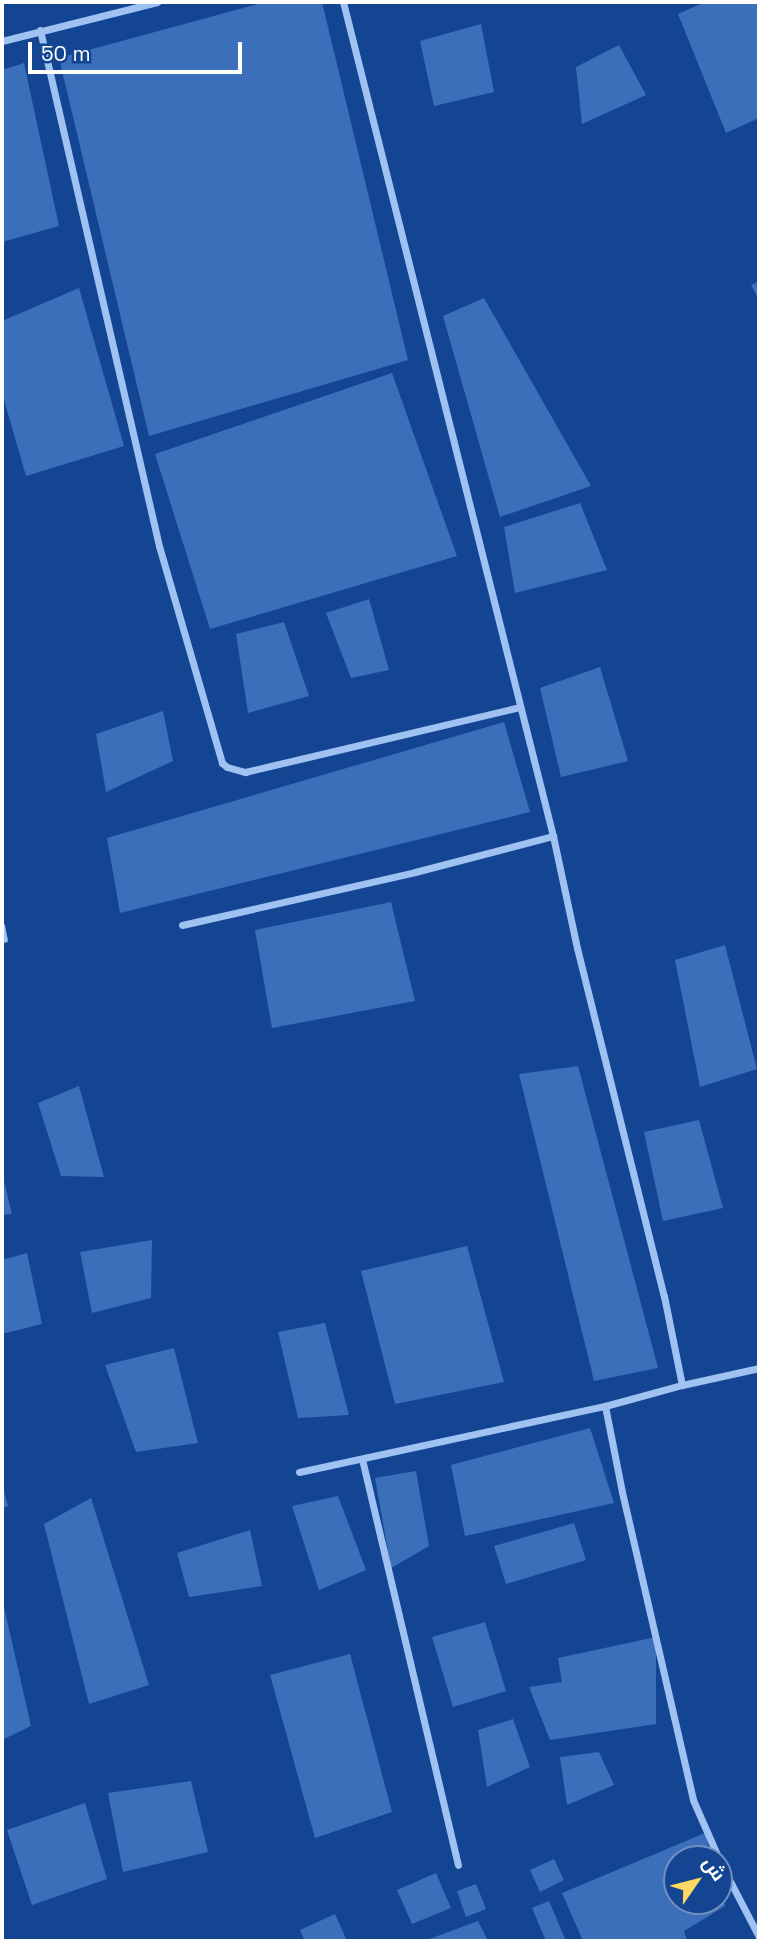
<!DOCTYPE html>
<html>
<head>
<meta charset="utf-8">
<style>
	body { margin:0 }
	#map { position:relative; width:761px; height:1943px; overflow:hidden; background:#134592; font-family:"Space Grotesk",Cairo,sans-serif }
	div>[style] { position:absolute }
	.building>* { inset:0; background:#3c6fba }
	.service>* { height:5px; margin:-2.5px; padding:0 2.5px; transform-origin:2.5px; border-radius:2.5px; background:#a0c2f2 }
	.minor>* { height:7px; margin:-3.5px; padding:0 3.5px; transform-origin:3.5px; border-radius:3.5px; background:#a0c2f2 }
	span { translate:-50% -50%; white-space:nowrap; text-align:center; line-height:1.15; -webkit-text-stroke:5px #134592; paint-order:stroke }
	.frame { position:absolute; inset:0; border:4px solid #fff; pointer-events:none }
	.north { position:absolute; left:663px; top:1845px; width:70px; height:70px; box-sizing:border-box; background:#134592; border:2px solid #718fbe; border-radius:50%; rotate:55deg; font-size:19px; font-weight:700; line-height:28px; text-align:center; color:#fff }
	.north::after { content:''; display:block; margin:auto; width:24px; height:32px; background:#ffd861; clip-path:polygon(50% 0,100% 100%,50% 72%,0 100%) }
	.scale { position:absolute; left:28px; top:42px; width:214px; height:32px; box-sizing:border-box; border:4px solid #fff; border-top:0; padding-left:9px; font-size:21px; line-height:24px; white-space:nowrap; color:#fff; -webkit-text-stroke:5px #134592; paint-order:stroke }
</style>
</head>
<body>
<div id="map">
	<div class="building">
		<i style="clip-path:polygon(265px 2px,322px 2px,408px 360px,149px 436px,59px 58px)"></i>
		<i style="clip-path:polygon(705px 2px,759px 2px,759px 118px,726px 133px,678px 14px)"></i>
		<i style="clip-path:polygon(481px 24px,494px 92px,434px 106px,420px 41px)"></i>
		<i style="clip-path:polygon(619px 45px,646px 95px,582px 124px,576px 67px)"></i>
		<i style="clip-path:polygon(24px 63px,59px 226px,2px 242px,2px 70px)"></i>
		<i style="clip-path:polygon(759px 281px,759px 300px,751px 285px)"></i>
		<i style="clip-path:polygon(79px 288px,124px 446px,26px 476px,2px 393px,2px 321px)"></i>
		<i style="clip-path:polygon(484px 298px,591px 486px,500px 517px,443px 316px)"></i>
		<i style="clip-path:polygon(392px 373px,457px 556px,210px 629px,155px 454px)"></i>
		<i style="clip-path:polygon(580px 503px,607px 570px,515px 593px,504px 527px)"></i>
		<i style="clip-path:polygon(369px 599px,389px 670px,351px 678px,326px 613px)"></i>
		<i style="clip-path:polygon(284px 622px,309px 696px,248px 713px,236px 634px)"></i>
		<i style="clip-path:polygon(600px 667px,628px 761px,561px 777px,540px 688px)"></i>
		<i style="clip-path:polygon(163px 711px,173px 761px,106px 792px,96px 734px)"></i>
		<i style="clip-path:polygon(504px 722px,530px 812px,120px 913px,107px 838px)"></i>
		<i style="clip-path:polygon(391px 902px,415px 1001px,272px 1028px,255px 930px)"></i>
		<i style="clip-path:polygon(725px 945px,757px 1069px,700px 1087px,675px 960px)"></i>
		<i style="clip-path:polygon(578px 1066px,658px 1368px,594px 1381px,519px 1074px)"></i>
		<i style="clip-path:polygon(79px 1086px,104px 1177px,61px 1176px,38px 1103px)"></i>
		<i style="clip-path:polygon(699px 1120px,723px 1208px,663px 1221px,644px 1132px)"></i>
		<i style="clip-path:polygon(2px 1177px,3px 1177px,12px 1214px,2px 1215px)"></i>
		<i style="clip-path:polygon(152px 1240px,151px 1298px,92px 1313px,80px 1252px)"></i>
		<i style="clip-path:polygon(467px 1246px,504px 1382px,395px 1404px,361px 1271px)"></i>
		<i style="clip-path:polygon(27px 1253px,42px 1324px,2px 1334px,2px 1260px)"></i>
		<i style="clip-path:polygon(325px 1323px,349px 1415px,298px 1418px,278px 1332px)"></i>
		<i style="clip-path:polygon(174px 1348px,198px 1443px,136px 1452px,105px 1365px)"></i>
		<i style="clip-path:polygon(590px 1428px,614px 1503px,465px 1536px,451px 1465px)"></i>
		<i style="clip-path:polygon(416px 1471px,429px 1546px,391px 1568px,375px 1478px)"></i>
		<i style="clip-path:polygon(2px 1483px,8px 1506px,2px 1508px)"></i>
		<i style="clip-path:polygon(338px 1496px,366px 1570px,319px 1590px,292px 1506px)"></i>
		<i style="clip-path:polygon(91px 1498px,149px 1685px,89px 1704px,44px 1524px)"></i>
		<i style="clip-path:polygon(574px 1523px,586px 1560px,506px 1584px,494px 1546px)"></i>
		<i style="clip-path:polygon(250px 1530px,262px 1586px,189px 1597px,177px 1553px)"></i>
		<i style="clip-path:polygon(2px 1598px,31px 1726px,2px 1740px)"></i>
		<i style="clip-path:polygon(485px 1622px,506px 1691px,453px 1707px,432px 1637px)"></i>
		<i style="clip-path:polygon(656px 1637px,656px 1724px,550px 1740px,529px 1687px,562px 1682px,558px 1658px)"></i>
		<i style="clip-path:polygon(350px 1654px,392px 1812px,315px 1838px,270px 1675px)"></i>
		<i style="clip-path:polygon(513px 1719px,530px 1767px,487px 1787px,478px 1730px)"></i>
		<i style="clip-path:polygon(599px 1752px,614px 1785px,567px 1805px,560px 1757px)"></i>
		<i style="clip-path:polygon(191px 1781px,208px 1852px,123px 1872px,108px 1793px)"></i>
		<i style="clip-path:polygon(85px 1803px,107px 1879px,32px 1905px,7px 1830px)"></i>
		<i style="clip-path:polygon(705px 1833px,712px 1859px,677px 1859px,677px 1901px,719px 1901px,720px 1886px,725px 1906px,684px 1931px,687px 1941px,583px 1941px,562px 1893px)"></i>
		<i style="clip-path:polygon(554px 1859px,564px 1880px,540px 1892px,530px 1870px)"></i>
		<i style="clip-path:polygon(436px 1873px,451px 1908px,412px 1924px,397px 1890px)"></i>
		<i style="clip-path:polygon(476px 1884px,486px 1909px,466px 1917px,457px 1891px)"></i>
		<i style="clip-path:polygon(549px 1901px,566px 1941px,546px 1941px,532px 1908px)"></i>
		<i style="clip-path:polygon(335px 1914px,347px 1941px,305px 1941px,300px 1930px)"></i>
		<i style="clip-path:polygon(478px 1921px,488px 1941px,424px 1941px)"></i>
	</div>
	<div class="service">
		<i style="left:2px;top:925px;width:15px;rotate:79deg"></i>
	</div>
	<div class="minor">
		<i style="left:40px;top:30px;width:530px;rotate:77.01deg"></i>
		<i style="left:159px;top:546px;width:226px;rotate:73.8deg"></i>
		<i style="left:222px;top:763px;width:6px;rotate:39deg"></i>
		<i style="left:227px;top:767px;width:19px;rotate:16deg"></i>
		<i style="left:245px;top:772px;width:282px;rotate:-13.3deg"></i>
		<i style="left:2px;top:41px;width:160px;rotate:-14.1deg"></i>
		<i style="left:553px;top:836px;width:115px;rotate:77.9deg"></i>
		<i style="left:577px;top:948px;width:359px;rotate:76deg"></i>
		<i style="left:664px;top:1296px;width:91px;rotate:78.6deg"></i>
		<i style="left:682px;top:1385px;width:79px;rotate:-12.4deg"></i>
		<i style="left:182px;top:925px;width:239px;rotate:-12.8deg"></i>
		<i style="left:415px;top:872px;width:143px;rotate:-14.6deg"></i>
		<i style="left:553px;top:836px;width:860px;rotate:-104.13deg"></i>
		<i style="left:605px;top:1406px;width:88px;rotate:78.8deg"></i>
		<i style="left:622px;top:1492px;width:316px;rotate:77deg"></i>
		<i style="left:693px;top:1800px;width:64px;rotate:66.2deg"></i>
		<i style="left:362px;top:1459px;width:417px;rotate:76.7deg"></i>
		<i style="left:299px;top:1472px;width:313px;rotate:-12.2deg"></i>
		<i style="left:605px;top:1406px;width:80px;rotate:-15.3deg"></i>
		<i style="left:719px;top:1860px;width:87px;rotate:62.5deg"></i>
	</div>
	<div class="frame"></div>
	<div class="north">ش</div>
	<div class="scale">50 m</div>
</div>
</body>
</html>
